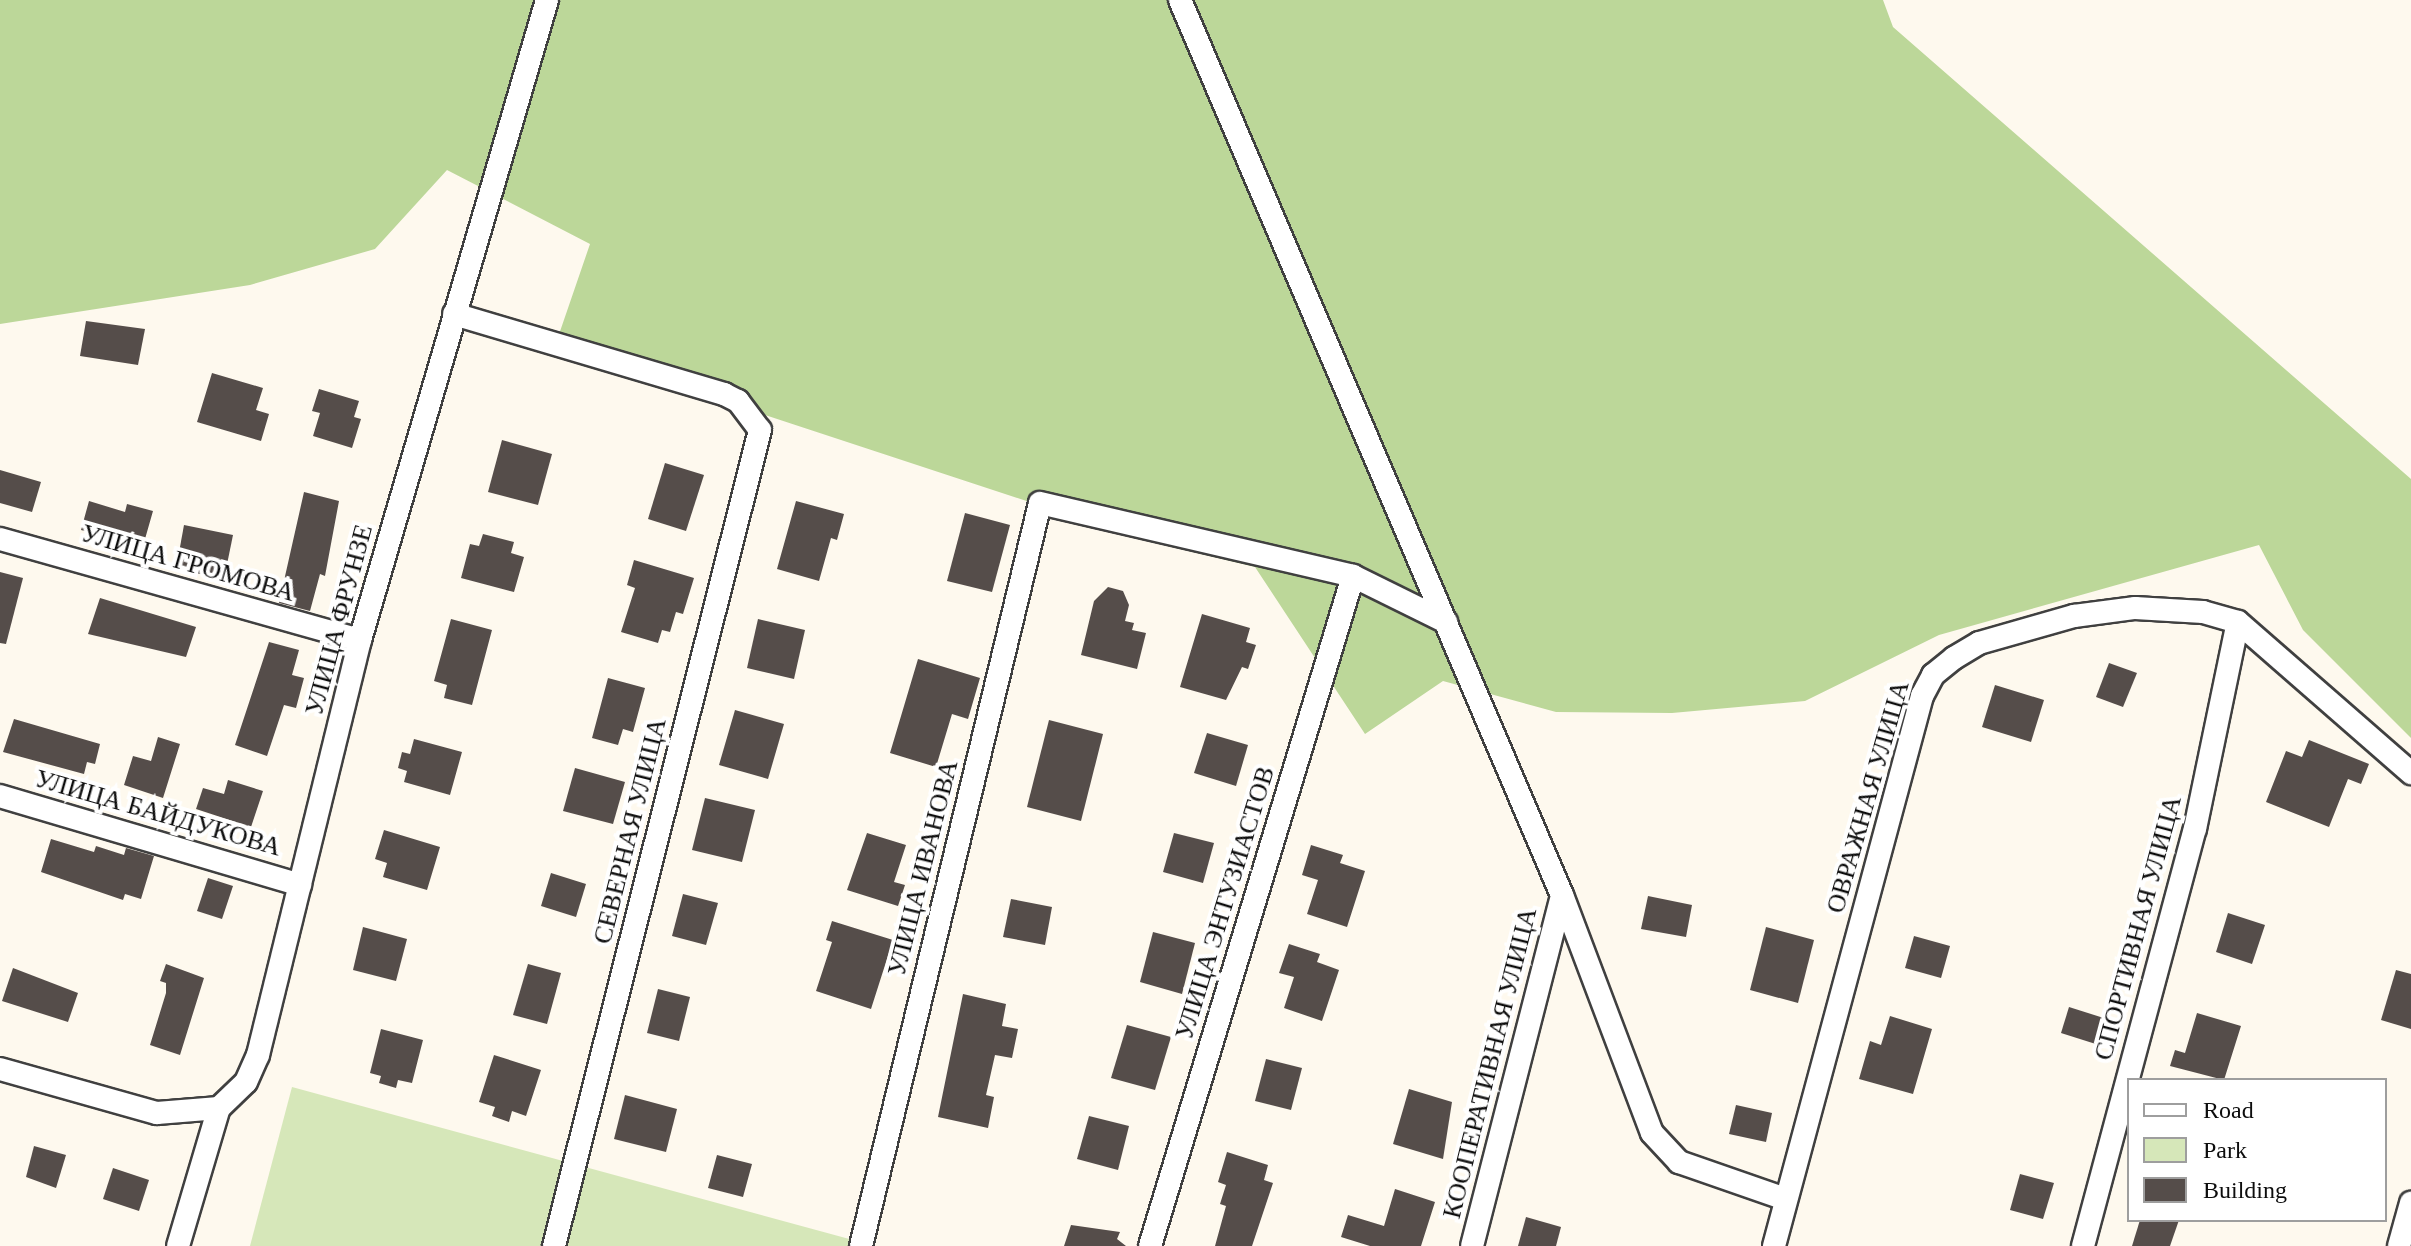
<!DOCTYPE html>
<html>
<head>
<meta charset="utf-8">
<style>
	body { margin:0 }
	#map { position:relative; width:2411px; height:1246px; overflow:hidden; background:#fef9ee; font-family:Georgia,serif }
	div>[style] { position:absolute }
	.green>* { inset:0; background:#d6e7b9 }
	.forest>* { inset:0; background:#bcd799 }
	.building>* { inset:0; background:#554d4a }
	.roads { filter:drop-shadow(2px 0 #404040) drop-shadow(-2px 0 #404040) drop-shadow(0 2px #404040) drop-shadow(0 -2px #404040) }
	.minor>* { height:22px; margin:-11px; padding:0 11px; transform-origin:11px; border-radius:11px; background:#fff }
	span { translate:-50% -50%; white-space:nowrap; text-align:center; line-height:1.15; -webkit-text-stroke:8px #fff; paint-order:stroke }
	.street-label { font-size:26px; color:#0d0d0d }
	.legend { position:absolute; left:2127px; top:1078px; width:260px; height:144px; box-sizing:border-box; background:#fff; border:2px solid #9e9e9e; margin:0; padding:10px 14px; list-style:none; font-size:24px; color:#0d0d0d }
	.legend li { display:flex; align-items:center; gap:16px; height:40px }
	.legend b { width:40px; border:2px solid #9e9e9e }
</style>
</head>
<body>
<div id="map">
	<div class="green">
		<i style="clip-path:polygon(292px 1087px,875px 1246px,250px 1246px)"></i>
	</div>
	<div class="forest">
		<i style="clip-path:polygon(0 0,1883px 0,1893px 27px,2411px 479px,2411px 738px,2303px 630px,2259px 545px,1939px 635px,1805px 701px,1672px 713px,1556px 712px,1443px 681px,1365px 734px,1255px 567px,1151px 542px,555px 346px,590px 244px,447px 170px,375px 249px,250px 285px,0 324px)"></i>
	</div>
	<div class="building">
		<i style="clip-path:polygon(86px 321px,145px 329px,138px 365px,80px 356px)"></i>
		<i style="clip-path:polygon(212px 373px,263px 388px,256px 410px,269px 414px,261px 441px,197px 422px)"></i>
		<i style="clip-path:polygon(319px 389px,359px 401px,354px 417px,361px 419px,352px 448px,313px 436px,320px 413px,312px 411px)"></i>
		<i style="clip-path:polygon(502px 440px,552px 454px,538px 505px,488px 492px)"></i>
		<i style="clip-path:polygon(665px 463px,704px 475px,686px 531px,648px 519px)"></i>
		<i style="clip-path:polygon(0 470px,41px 482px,32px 512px,0 503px)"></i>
		<i style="clip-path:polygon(304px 492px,339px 501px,325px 576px,320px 574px,310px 611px,279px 603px)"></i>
		<i style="clip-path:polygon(89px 501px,125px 512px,127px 504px,153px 511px,143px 546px,81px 530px)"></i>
		<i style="clip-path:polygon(796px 501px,844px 514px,837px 540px,831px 538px,819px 581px,777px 569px)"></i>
		<i style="clip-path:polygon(965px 513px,1010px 525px,992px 592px,947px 581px)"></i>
		<i style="clip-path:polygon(184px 525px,233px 535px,224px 579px,176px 569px)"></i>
		<i style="clip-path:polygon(483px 534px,514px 542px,511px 553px,524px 557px,514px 592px,461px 578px,470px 544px,479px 546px)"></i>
		<i style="clip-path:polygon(634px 560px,694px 578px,683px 614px,676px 612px,670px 632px,662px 630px,658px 643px,621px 632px,635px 588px,627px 585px)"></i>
		<i style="clip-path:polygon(0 572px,23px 578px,6px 644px,0 643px)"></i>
		<i style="clip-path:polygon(1108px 587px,1123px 591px,1129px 605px,1125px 621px,1134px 623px,1132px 630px,1146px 633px,1137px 669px,1081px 655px,1094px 601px)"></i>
		<i style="clip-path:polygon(100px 598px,196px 627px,186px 657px,88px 634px)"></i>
		<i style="clip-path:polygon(1202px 614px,1250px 628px,1246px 642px,1256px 645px,1248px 669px,1242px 667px,1226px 700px,1180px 687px)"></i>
		<i style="clip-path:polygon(451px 619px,492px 630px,472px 705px,444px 698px,447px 685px,434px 681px)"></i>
		<i style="clip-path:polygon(758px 619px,805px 630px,794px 679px,747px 668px)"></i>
		<i style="clip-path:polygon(269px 642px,299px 650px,292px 675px,304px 678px,296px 708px,284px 705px,267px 756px,235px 745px)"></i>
		<i style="clip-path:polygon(918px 659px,980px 678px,968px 719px,952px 714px,936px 767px,890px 753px)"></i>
		<i style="clip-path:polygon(2109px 663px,2137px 673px,2123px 707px,2096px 697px)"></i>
		<i style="clip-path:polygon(608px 678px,645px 688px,633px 732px,623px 729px,618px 745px,592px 738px)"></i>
		<i style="clip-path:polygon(1995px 685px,2044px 700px,2031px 742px,1982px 727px)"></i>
		<i style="clip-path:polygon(735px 710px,784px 724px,768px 779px,719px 765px)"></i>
		<i style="clip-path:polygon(14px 719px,100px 744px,95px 764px,87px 762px,84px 774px,3px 752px)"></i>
		<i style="clip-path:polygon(1049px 720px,1103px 734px,1081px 821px,1027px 807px)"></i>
		<i style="clip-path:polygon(1207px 733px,1248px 745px,1236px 786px,1194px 773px)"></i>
		<i style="clip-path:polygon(158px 737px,180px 744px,163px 798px,124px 785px,133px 756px,151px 761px)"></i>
		<i style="clip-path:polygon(414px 739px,462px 752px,450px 795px,404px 782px,407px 771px,398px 768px,402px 752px,410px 754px)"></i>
		<i style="clip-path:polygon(2309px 740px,2369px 764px,2361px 784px,2348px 779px,2329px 827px,2266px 802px,2286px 751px,2302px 757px)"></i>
		<i style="clip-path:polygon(575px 768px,625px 782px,613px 824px,563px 811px)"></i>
		<i style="clip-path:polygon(228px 780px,263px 791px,251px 827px,196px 809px,203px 788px,224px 794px)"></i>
		<i style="clip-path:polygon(705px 798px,755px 810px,742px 862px,692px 850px)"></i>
		<i style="clip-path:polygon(384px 830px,440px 847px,427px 890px,383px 877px,387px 863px,375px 859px)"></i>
		<i style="clip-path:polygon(867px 833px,906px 845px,894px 882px,905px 885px,898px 906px,847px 890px)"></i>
		<i style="clip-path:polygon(1174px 833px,1214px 843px,1203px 883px,1163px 872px)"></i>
		<i style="clip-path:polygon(51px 839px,94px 852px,96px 846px,124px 855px,126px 848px,154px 856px,141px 899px,125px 894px,123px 900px,41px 872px)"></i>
		<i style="clip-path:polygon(1311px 845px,1343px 855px,1340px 863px,1365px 871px,1347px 927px,1307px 914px,1318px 880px,1302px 875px)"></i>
		<i style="clip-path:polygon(551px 873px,586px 884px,576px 917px,541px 906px)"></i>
		<i style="clip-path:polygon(208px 878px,233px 886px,222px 919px,197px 911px)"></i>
		<i style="clip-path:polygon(683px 894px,718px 903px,706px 945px,672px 936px)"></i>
		<i style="clip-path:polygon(1648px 896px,1692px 905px,1686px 937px,1641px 929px)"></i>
		<i style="clip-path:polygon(1011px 899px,1052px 907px,1045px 945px,1003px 937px)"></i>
		<i style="clip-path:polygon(2228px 913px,2265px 925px,2252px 964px,2216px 952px)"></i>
		<i style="clip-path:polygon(832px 921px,893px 940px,871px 1009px,816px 991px,832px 942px,826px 940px)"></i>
		<i style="clip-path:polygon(363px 927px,407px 939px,396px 981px,353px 970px)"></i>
		<i style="clip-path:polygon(1766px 927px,1814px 940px,1798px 1003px,1750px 990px)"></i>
		<i style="clip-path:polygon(1153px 932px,1195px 943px,1182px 994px,1140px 982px)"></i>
		<i style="clip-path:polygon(1914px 936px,1950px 946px,1941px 978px,1905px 968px)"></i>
		<i style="clip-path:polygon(1289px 944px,1320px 954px,1317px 962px,1339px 970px,1322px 1021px,1284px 1008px,1294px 977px,1279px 973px)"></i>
		<i style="clip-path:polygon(166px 964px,204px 978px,180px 1055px,150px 1045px,166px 993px,166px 983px,160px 981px)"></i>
		<i style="clip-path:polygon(528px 964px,561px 973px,547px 1024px,513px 1015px)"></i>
		<i style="clip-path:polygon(13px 968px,78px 993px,68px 1022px,2px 1001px)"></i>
		<i style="clip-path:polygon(2396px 970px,2411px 974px,2411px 1029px,2381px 1020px)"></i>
		<i style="clip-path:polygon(658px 989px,690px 997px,679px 1041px,647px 1033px)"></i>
		<i style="clip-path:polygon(963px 994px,1006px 1004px,1002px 1026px,1018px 1029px,1012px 1058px,995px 1055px,986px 1095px,994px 1097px,988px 1128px,938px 1117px)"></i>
		<i style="clip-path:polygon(2069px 1007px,2110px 1020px,2102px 1046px,2061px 1033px)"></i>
		<i style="clip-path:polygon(2197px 1013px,2241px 1026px,2224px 1080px,2170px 1066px,2175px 1050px,2185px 1053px)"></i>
		<i style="clip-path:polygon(1890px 1016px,1932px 1029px,1913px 1094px,1859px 1079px,1870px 1041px,1881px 1045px)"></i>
		<i style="clip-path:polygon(1127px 1025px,1171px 1037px,1155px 1090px,1111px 1078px)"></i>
		<i style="clip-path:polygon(381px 1029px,423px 1040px,412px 1083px,398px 1080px,396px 1088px,379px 1083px,381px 1076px,370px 1073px)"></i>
		<i style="clip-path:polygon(494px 1055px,541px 1070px,526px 1116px,512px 1111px,509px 1122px,492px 1116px,495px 1107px,479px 1102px)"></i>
		<i style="clip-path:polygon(1266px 1059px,1302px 1068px,1291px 1110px,1255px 1101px)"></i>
		<i style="clip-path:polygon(1409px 1089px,1452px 1102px,1443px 1159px,1393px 1144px)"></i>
		<i style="clip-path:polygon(625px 1095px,677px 1109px,666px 1152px,614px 1139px)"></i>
		<i style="clip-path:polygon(1736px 1105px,1772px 1113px,1766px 1142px,1729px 1134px)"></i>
		<i style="clip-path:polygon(1089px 1116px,1129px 1126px,1118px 1170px,1077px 1159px)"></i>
		<i style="clip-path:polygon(34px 1146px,66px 1155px,56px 1188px,26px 1177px)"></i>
		<i style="clip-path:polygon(1227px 1152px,1268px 1165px,1264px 1180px,1273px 1183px,1252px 1246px,1215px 1246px,1226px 1206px,1220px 1204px,1226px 1185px,1218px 1182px)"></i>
		<i style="clip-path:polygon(717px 1155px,752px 1164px,743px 1197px,708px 1188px)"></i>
		<i style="clip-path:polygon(113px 1168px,149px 1180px,139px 1211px,103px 1199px)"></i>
		<i style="clip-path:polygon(2020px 1174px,2054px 1183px,2043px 1219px,2010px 1210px)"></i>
		<i style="clip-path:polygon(1395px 1189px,1435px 1202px,1421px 1246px,1370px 1246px,1341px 1237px,1348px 1215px,1384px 1226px)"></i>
		<i style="clip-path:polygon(1526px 1217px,1561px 1227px,1556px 1246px,1518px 1246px)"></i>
		<i style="clip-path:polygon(2140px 1220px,2179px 1220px,2170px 1246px,2132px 1246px)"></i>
		<i style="clip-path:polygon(1071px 1225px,1120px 1232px,1117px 1239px,1126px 1246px,1064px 1246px)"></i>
	</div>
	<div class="roads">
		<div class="minor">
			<i style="left:1180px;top:0;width:973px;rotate:66.89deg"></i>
			<i style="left:1562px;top:895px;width:254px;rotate:69.3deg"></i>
			<i style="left:1652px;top:1133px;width:40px;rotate:47deg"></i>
			<i style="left:1679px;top:1162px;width:112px;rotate:19.2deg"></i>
			<i style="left:454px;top:314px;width:282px;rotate:16.5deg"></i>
			<i style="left:724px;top:394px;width:16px;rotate:27deg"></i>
			<i style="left:738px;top:401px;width:36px;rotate:53deg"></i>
			<i style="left:760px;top:430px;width:842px;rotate:104.17deg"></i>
			<i style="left:0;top:539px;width:374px;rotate:15.7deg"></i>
			<i style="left:0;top:796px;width:313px;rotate:16.5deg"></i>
			<i style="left:0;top:1069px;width:163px;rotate:15.7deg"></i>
			<i style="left:157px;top:1113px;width:62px;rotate:-4.6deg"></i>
			<i style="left:178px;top:1246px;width:144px;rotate:-73.5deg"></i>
			<i style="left:219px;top:1108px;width:37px;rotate:-44deg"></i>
			<i style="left:246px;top:1082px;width:30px;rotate:-66deg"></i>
			<i style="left:258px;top:1055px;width:427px;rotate:-76.2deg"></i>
			<i style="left:360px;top:640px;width:667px;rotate:-73.71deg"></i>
			<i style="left:861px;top:1246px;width:764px;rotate:-76.45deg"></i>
			<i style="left:1040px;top:503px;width:321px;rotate:13.1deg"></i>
			<i style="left:1353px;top:576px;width:104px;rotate:26.3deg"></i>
			<i style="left:1150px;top:1246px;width:700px;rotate:-73.14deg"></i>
			<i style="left:1472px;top:1246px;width:362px;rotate:-75.6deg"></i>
			<i style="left:1774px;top:1246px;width:570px;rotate:-74.94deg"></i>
			<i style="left:1922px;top:696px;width:24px;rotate:-62deg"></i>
			<i style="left:1933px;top:675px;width:27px;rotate:-39deg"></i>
			<i style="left:1954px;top:658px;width:29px;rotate:-31deg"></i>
			<i style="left:1979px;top:643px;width:99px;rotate:-15.9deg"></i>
			<i style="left:2074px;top:616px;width:62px;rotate:-7.5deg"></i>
			<i style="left:2135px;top:608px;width:68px;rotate:3.4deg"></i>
			<i style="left:2203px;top:612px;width:36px;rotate:16deg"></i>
			<i style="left:2238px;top:622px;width:230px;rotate:41.1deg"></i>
			<i style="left:2083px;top:1246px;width:432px;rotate:-75deg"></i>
			<i style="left:2195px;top:829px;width:211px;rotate:-78.3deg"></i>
			<i style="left:2399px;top:1246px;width:45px;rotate:-74.4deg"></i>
		</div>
	</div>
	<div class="street-label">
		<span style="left:188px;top:563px;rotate:16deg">УЛИЦА ГРОМОВА</span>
		<span style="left:339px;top:620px;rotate:-75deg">УЛИЦА ФРУНЗЕ</span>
		<span style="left:1868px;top:797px;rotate:-74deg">ОВРАЖНАЯ УЛИЦА</span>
		<span style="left:158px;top:813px;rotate:16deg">УЛИЦА БАЙДУКОВА</span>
		<span style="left:630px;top:831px;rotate:-76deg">СЕВЕРНАЯ УЛИЦА</span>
		<span style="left:923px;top:868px;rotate:-76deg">УЛИЦА ИВАНОВА</span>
		<span style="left:1225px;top:903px;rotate:-73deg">УЛИЦА ЭНТУЗИАСТОВ</span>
		<span style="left:2138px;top:928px;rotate:-75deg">СПОРТИВНАЯ УЛИЦА</span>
		<span style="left:1490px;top:1063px;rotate:-76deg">КООПЕРАТИВНАЯ УЛИЦА</span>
	</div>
	<ul class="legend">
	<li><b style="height:10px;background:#fff"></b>Road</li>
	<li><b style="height:22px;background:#d6e7b9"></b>Park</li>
	<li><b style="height:22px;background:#554d4a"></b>Building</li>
	</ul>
</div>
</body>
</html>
